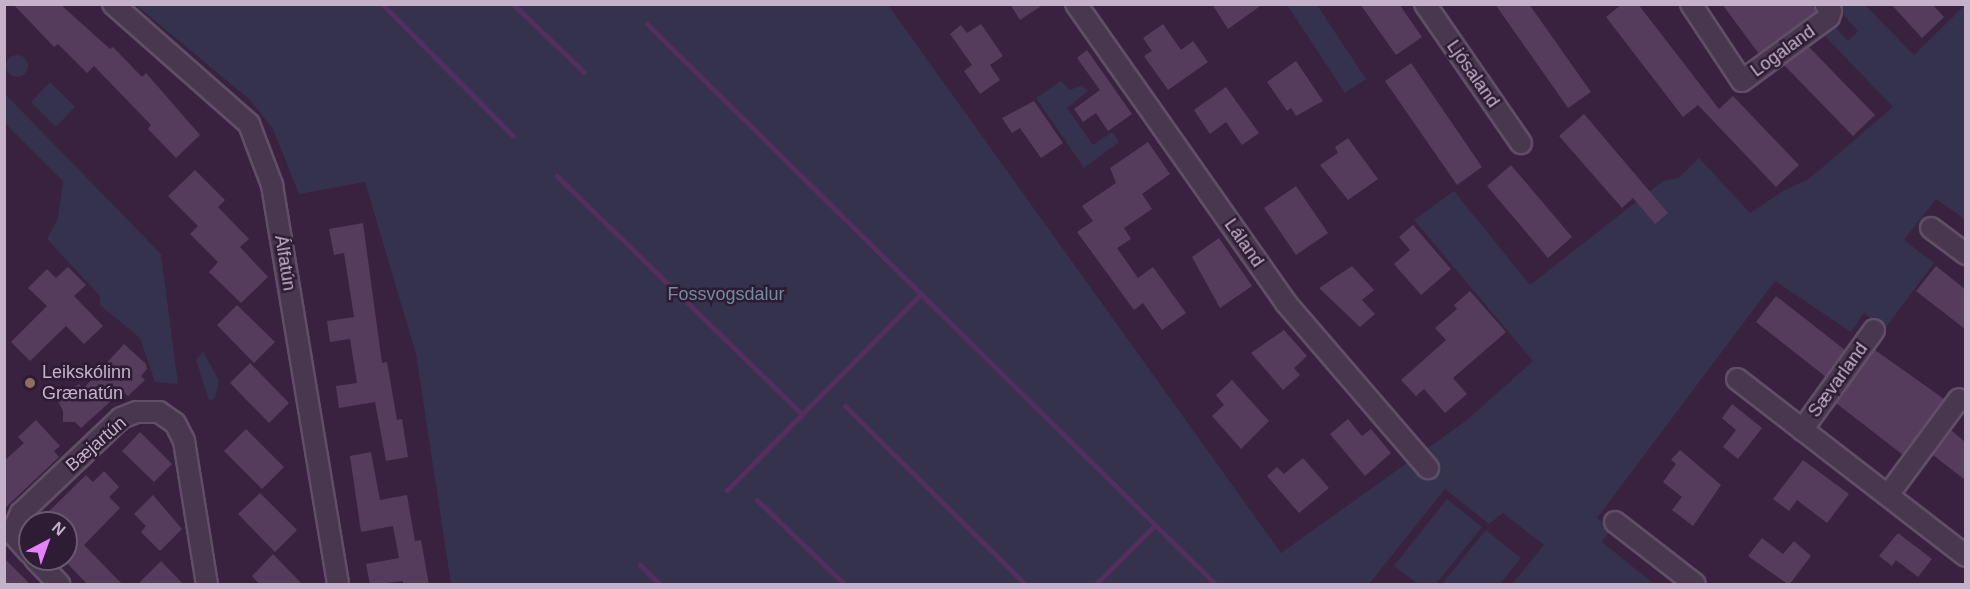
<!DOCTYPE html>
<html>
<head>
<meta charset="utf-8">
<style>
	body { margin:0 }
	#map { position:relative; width:1970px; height:589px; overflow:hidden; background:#38223f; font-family:Helvetica,sans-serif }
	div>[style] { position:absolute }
	.green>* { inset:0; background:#34324d }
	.round { border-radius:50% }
	.stream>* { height:5px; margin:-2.5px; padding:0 2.5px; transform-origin:2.5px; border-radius:2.5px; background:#532e5e }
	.building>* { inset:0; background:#553c5d }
	.roads { filter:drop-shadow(2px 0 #614e67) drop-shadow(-2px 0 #614e67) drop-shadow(0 2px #614e67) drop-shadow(0 -2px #614e67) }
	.street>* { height:20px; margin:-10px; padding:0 10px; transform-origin:10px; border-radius:10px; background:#49364f }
	.dots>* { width:16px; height:16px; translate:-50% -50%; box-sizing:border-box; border:3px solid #2e1b34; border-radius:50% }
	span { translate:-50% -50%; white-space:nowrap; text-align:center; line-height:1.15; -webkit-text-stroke:5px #2e1b34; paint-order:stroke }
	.street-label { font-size:18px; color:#c5b2ca }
	.park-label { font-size:18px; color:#708da1 }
	.poi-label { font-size:18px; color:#c5b2ca }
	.left { translate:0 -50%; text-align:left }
	.frame { position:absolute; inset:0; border:6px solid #c5b2ca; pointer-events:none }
	.north { position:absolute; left:18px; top:511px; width:60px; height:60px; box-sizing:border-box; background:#2e1b34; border:2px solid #6a5770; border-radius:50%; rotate:41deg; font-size:16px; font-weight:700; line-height:24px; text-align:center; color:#c5b2ca }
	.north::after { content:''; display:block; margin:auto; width:21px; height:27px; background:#e583fe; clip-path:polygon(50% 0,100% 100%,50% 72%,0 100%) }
</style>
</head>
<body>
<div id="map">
	<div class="green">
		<i style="clip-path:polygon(136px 5px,888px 5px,1281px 553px,1467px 420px,1533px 361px,1414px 220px,1454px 191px,1530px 285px,1663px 181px,1678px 178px,1699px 158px,1750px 213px,1783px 191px,1809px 179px,1893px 107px,1822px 33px,1832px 24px,1848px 41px,1858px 31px,1835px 5px,1865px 5px,1914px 55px,1965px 5px,1965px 219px,1936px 199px,1904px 240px,1934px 263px,1884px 330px,1864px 313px,1851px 332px,1775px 281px,1597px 518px,1611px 529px,1602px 542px,1654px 584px,1512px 584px,1544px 545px,1503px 513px,1489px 524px,1445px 489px,1369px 584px,451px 584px,416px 354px,365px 182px,299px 194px,273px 129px,250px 100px)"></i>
		<i style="clip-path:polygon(1287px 5px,1317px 5px,1366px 79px,1345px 93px)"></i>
		<i class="round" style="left:6px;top:55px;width:22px;height:22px"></i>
		<i style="clip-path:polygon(1061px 81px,1070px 90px,1082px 85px,1088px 91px,1067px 108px,1093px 145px,1112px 132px,1119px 142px,1084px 168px,1036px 98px)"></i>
		<i style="clip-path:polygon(50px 82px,75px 107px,56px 127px,31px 102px)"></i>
		<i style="clip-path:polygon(4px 93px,161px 254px,178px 384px,155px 382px,140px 338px,100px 305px,100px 296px,47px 239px,58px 218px,63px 181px,5px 123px)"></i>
		<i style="clip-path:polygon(203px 351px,219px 381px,215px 398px,209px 401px,196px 360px)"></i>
		<i style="clip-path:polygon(1447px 499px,1482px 527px,1436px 584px,1418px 584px,1394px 566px)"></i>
		<i style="clip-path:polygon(1486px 530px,1521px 558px,1500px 584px,1442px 584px)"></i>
	</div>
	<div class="stream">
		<i style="left:382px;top:4px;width:186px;rotate:45.2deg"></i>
		<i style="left:513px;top:4px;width:98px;rotate:43.8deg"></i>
		<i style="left:647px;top:24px;width:798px;rotate:44.59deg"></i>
		<i style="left:557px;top:176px;width:342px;rotate:44.2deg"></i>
		<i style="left:845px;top:406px;width:253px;rotate:44.7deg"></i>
		<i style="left:727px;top:490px;width:276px;rotate:-45.3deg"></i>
		<i style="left:757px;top:500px;width:121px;rotate:44deg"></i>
		<i style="left:640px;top:565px;width:28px;rotate:44deg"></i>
		<i style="left:1096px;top:584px;width:83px;rotate:-45deg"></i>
	</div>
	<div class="building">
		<i style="clip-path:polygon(13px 4px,60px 4px,110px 49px,113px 47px,142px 77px,146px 73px,200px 135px,176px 158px,148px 129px,151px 125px,94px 66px,87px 73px,58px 44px,54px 47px)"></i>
		<i style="clip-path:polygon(1010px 4px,1044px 4px,1020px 20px)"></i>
		<i style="clip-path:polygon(1212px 4px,1263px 4px,1228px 29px)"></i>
		<i style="clip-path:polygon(1360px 4px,1399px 4px,1422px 37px,1396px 55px)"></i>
		<i style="clip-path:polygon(1495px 4px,1529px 4px,1591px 92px,1568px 108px)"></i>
		<i style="clip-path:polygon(1622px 4px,1638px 4px,1719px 109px,1733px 96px,1799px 165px,1776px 187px,1698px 105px,1683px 117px,1606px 17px)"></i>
		<i style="clip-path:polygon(1722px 4px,1812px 4px,1816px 12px,1759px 54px)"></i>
		<i style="clip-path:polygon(1891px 4px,1932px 4px,1944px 17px,1922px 38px)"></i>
		<i style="clip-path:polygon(981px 24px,1003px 56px,990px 65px,1000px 80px,980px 94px,964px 71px,972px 65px,950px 34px,961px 25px,967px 33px)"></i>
		<i style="clip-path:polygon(1163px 24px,1181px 50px,1193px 41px,1208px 62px,1168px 90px,1144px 56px,1152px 51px,1143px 38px)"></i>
		<i style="clip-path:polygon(1809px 47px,1875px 115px,1853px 136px,1784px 65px)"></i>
		<i style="clip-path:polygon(1087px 50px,1132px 114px,1108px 131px,1096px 113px,1083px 122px,1074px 109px,1100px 90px,1077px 58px)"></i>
		<i style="clip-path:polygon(1296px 61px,1323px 101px,1296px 116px,1291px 108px,1287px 111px,1267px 82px)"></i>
		<i style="clip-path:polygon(1411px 63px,1482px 167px,1457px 185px,1385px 81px)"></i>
		<i style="clip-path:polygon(1226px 87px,1259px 133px,1242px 145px,1226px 122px,1210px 134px,1194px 110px)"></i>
		<i style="clip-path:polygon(1034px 101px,1063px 143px,1041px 158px,1020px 128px,1012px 133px,1002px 118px)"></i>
		<i style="clip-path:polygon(1584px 114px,1668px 213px,1655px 224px,1633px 198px,1622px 208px,1559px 136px)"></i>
		<i style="clip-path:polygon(1348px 138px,1378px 179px,1348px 200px,1320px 165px,1338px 153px,1335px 147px)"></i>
		<i style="clip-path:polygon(1148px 142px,1170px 174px,1142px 194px,1152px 209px,1124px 228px,1131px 239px,1117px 248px,1138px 278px,1153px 267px,1186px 313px,1162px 330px,1143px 303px,1134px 310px,1077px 232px,1093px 221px,1082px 206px,1116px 183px,1110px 168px)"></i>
		<i style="clip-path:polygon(1511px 165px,1572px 237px,1548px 258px,1487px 186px)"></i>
		<i style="clip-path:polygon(195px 170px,225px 200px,218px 207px,249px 239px,240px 247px,268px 277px,241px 303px,209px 272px,218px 262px,190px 234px,198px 226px,168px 196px)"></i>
		<i style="clip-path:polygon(1296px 186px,1328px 233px,1296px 255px,1264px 208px)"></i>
		<i style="clip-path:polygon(363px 223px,382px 363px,387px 362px,397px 420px,402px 419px,408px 457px,386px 461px,375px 402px,339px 408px,336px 386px,357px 383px,350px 339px,330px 342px,327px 321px,354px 317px,344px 253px,334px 255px,329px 229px)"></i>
		<i style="clip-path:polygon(1413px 225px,1451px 269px,1421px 295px,1394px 264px,1410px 250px,1399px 237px)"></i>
		<i style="clip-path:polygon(1219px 238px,1252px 286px,1220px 308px,1192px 257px)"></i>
		<i style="clip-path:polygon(1352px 266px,1374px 290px,1362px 300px,1375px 314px,1360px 327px,1319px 288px)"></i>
		<i style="clip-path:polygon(1936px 266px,1965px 289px,1965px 329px,1916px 291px)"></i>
		<i style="clip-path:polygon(68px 267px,86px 285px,74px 296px,103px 326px,84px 344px,66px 326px,30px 361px,11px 342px,47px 306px,28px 288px,47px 269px,56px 278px)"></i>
		<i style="clip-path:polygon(1470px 291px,1506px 332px,1453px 378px,1467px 394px,1445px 413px,1424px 389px,1416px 396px,1401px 380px,1446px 340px,1435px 328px,1457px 309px,1454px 305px)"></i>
		<i style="clip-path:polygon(1776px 296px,1845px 350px,1826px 377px,1756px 322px)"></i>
		<i style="clip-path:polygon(237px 305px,275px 342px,254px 363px,217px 325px)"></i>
		<i style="clip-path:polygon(1284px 330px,1307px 356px,1294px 368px,1300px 375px,1283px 390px,1251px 353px)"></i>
		<i style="clip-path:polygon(124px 344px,146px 364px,147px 369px,141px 376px,145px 380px,128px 396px,122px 391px,81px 428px,75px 422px,63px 422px,63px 411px,57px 399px,79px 384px,83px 389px)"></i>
		<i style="clip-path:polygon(1875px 350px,1944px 399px,1903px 455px,1836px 403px)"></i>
		<i style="clip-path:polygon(250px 363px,289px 403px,269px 423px,230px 383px)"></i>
		<i style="clip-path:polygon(1232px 380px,1269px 421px,1241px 449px,1212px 416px,1224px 405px,1216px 395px)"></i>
		<i style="clip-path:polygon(1732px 404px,1762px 428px,1738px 459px,1723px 447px,1736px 430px,1722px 418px)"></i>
		<i style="clip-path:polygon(1348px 419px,1362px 436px,1371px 429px,1391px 453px,1365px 476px,1330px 434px)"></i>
		<i style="clip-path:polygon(36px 420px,60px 446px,54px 451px,59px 457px,4px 509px,4px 461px,24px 443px,18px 437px)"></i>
		<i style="clip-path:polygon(246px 429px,284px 467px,262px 489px,224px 451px)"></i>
		<i style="clip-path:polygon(1951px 430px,1965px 442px,1965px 480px,1933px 455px)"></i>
		<i style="clip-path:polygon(140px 432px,172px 464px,154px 482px,122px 451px)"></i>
		<i style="clip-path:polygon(1680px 450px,1721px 485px,1693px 526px,1672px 510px,1682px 497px,1663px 482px,1676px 464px,1671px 460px)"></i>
		<i style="clip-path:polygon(371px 452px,380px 500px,407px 495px,415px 541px,421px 540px,429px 585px,403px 585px,403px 581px,370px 585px,366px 564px,399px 558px,393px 526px,361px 532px,350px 456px)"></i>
		<i style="clip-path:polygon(1303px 458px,1329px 488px,1299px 513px,1267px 476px,1277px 467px,1284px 474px)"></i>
		<i style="clip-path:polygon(1803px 460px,1849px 494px,1827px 523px,1797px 500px,1789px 511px,1773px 499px)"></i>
		<i style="clip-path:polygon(104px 471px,119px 487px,109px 497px,120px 508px,84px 545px,123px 585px,88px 585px,66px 562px,66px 523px,37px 523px,86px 475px,93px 482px)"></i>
		<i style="clip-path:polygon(260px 493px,297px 530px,275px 552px,238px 514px)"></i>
		<i style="clip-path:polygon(153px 495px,182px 529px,160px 551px,141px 532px,146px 526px,134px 514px)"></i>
		<i style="clip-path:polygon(1898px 533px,1932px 559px,1918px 577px,1896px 560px,1892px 566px,1879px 556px)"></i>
		<i style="clip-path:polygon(1762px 538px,1783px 554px,1794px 541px,1811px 556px,1789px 585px,1748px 556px)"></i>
		<i style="clip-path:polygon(273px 554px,303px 585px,260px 585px,252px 576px)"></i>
		<i style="clip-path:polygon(4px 558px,31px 585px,4px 585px)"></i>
		<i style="clip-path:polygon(161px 561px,184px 585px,137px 585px)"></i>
	</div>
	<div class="roads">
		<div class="street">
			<i style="left:113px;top:4px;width:181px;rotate:41.4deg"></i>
			<i style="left:249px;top:124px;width:65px;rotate:69.3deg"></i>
			<i style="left:272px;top:185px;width:404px;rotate:80.6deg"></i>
			<i style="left:1076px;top:4px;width:365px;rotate:54.9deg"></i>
			<i style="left:1286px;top:303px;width:218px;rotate:49.3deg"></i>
			<i style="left:1425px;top:4px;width:169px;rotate:55.4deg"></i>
			<i style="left:1691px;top:4px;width:92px;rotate:56.5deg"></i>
			<i style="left:1742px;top:81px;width:108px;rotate:-36.3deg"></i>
			<i style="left:1829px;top:17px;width:6px;rotate:-72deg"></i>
			<i style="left:1831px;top:11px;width:8px;rotate:-130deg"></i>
			<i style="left:1931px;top:228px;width:44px;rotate:36.6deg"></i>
			<i style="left:1737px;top:379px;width:289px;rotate:37.7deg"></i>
			<i style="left:1802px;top:430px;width:123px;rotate:-54.2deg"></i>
			<i style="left:1888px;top:495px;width:119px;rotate:-53.5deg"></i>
			<i style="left:1615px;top:522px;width:101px;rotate:37.8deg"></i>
			<i style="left:30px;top:553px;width:27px;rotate:-132deg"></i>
			<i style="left:12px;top:533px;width:22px;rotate:-66deg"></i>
			<i style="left:21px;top:513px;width:138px;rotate:-43.5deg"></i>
			<i style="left:121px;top:418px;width:17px;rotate:-21deg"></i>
			<i style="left:137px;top:412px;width:22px"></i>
			<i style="left:159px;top:412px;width:19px;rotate:35deg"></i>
			<i style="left:175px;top:423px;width:20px;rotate:63deg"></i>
			<i style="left:184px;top:441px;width:145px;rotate:80.9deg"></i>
			<i style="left:35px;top:559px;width:35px;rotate:46deg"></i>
		</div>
	</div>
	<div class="dots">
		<i style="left:30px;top:383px;background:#8d6e63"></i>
	</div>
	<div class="street-label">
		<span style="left:1783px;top:51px;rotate:-36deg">Logaland</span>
		<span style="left:1473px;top:74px;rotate:55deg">Ljósaland</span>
		<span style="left:1244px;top:243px;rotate:55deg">Láland</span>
		<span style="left:285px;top:263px;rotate:81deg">Álfatún</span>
		<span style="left:1838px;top:380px;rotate:-54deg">Sævarland</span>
		<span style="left:96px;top:444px;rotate:-41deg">Bæjartún</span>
	</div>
	<div class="park-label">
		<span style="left:726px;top:294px">Fossvogsdalur</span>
	</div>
	<div class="poi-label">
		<span class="left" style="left:42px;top:383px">Leikskólinn<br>Grænatún</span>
	</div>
	<div class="frame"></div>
	<div class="north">N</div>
</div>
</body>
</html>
